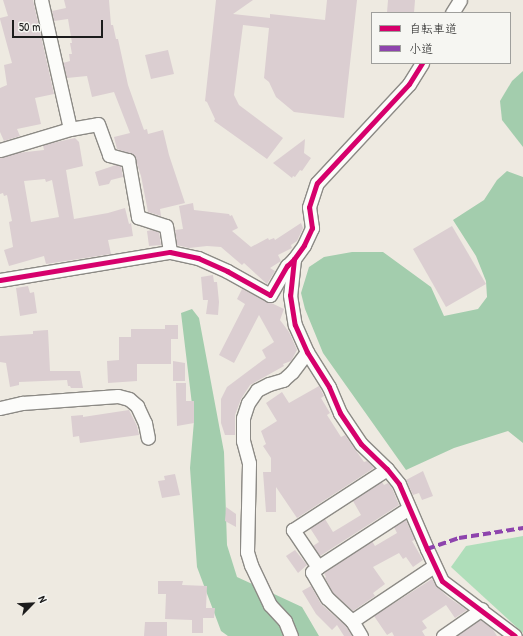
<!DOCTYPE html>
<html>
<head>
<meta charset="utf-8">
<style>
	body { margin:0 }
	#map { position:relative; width:523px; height:636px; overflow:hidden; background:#eeeae1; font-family:"Patrick Hand","Klee One",sans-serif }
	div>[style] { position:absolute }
	.green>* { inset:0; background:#afdeba }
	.forest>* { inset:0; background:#a3cdad }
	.building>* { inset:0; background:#dbced1 }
	.roads { filter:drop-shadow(1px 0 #8c8a85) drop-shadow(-1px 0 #8c8a85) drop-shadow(0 1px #8c8a85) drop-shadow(0 -1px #8c8a85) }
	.minor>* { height:13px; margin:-6.5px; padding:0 6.5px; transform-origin:6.5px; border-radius:6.5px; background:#fcfcfa }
	.quiet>* { height:4px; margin-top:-2px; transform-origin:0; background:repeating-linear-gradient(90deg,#8e44ad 0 8px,transparent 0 12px) }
	.cycleway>* { height:5px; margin:-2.5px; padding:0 2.5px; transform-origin:2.5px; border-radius:2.5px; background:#d6006c }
	span { translate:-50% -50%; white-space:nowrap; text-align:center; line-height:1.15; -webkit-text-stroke:3.5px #f6f6f2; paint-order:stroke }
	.legend { position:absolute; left:371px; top:12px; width:140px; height:52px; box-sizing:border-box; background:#f6f6f2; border:1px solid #9f9f9c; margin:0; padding:5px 7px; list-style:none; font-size:12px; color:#1c1c1c }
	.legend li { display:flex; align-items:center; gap:8px; height:20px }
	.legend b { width:20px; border:1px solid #9f9f9c }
	.north { position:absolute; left:12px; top:584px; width:40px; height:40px; -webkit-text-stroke:3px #f6f6f2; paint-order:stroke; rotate:66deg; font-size:11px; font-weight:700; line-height:16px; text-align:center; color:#1c1c1c }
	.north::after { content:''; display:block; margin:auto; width:14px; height:18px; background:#1c1c1c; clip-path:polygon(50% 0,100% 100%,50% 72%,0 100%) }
	.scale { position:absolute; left:12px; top:20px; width:91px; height:18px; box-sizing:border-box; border:2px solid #1c1c1c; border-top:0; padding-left:5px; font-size:12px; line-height:14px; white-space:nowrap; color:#1c1c1c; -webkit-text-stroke:3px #f6f6f2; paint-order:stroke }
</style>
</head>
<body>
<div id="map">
	<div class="green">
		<i style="clip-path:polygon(523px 536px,523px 633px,451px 567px,466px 546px)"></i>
	</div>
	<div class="forest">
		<i style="clip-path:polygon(523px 71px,523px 147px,502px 120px,500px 101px,512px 81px)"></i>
		<i style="clip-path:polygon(507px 171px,523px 177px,523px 443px,508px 431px,454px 448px,406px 470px,323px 353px,305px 309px,301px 293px,309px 267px,324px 257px,352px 252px,383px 252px,431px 287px,444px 316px,478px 309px,487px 297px,486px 281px,476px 256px,453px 220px,484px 200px,497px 180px)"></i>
		<i style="clip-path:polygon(192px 309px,199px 318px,224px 452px,227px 545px,237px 577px,302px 607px,319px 636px,228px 636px,221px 631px,197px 567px,190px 468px,194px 421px,181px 313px)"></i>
	</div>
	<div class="building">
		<i style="clip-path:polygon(3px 0,33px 0,54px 94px,35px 98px,41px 124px,17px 129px,20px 136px,4px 141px,0 132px,0 88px,7px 85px,4px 65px,12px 63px,0 19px,0 18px,8px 16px)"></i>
		<i style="clip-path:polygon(64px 0,109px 0,111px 25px,113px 25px,116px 39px,118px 39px,128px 85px,144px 130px,147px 129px,148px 134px,163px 130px,169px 155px,185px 203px,160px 209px,161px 216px,148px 212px,141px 176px,134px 155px,117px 149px,114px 137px,130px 133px,114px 92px,92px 97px,87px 76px,67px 78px,63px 63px,70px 61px,69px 54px,72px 54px,70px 43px,72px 43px,68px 19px,54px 21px,52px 11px,66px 8px)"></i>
		<i style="clip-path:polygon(216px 0,253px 0,233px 14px,270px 18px,270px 14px,325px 20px,327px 0,357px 0,344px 118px,294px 112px,276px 97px,269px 82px,264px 78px,269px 28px,243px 25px,234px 95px,239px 105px,283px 138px,267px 159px,214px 121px,215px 119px,207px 102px,205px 101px)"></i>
		<i style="clip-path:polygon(388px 0,415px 0,414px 13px,387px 13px)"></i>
		<i style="clip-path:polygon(168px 50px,174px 74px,151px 79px,145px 55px)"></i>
		<i style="clip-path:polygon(evenodd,75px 138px,79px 142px,83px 166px,66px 170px,74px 219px,108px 213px,125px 208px,129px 224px,131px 223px,133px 236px,108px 240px,111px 254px,46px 264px,44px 256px,9px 266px,4px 250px,13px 247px,9px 222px,12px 221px,7px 195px,4px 196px,3px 193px,0 194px,0 158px,17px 153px,44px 150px,43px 145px,75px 138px,45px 179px,46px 182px,52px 180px,59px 217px,31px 222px,24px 181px,45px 179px)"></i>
		<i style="clip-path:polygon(305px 139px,304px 153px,311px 158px,302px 171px,300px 170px,295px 177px,293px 176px,292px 178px,273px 163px)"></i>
		<i style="clip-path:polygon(116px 165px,121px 166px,123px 177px,111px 180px,109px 184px,99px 186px,95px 172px)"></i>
		<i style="clip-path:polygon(193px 203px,194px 210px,229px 214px,230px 216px,232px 215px,238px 228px,232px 231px,251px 247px,268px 238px,269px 240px,274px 238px,275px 240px,301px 223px,303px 228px,297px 241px,291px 245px,292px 248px,278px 255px,281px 261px,270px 268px,275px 271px,267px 284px,244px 263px,242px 265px,221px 247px,207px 246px,189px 248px,177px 245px,175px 230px,183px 229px,179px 206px)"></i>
		<i style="clip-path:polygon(452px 226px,486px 284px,446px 307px,413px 249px)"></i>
		<i style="clip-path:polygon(152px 230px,159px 232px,161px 245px,149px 246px,147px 231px)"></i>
		<i style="clip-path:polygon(213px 275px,214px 282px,217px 282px,219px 302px,218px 315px,206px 314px,208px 300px,203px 300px,201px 277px)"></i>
		<i style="clip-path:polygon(28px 286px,30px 293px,34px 292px,37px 313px,20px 316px,16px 288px)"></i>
		<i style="clip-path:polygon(242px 289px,284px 309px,280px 320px,289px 332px,297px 350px,291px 361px,283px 364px,284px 366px,250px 385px,241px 399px,235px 415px,235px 435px,225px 435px,221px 423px,221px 399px,227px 387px,263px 360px,266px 358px,262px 350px,274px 342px,259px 315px,234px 363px,219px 355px,245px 304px,237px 299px)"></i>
		<i style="clip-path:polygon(165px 325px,178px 325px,178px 339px,171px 339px,171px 364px,137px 364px,137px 381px,108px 383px,107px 361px,119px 360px,119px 337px,131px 337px,131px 329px,165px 329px)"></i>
		<i style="clip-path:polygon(48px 330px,50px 371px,80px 371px,83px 388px,71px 388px,70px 386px,68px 386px,67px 380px,19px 382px,19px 385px,10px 387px,6px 363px,0 362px,0 336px,33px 334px,33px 331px)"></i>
		<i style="clip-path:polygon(173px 361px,185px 363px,185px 381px,173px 381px)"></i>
		<i style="clip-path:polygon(176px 383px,186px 383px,186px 401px,194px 401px,194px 423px,177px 426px)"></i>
		<i style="clip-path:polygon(319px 386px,324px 396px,321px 398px,330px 413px,327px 415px,341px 437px,345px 435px,364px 462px,367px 461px,374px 468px,297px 518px,276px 487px,276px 512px,266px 512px,263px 472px,271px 472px,271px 458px,263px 446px,266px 444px,261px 431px,277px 421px,266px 403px,282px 392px,289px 403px)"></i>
		<i style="clip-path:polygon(129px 410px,137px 426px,139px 435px,80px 443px,79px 436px,73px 437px,71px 416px,83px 415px,83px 417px)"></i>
		<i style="clip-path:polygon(423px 471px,433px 496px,422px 500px,419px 493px,413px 495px,406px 480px)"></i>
		<i style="clip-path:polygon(175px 474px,180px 495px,162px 498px,158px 481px,165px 480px,164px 476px)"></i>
		<i style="clip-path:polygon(382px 482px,384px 485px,388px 483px,392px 488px,399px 505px,320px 556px,313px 546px,319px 542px,310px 528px,325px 519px,333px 532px,343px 526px,361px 515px,353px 501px)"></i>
		<i style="clip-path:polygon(226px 507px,236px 514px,236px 527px,225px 521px)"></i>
		<i style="clip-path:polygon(406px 520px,415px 540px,412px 541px,423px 560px,413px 567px,406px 557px,403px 559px,399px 553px,373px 567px,385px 584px,373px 593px,375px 596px,353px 611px,333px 593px,325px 578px,326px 577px,324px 573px,372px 541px,375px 546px,397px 533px,394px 527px)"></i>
		<i style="clip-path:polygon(295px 550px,307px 565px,298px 573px,286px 556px)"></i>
		<i style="clip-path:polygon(432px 579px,437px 587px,448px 597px,467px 610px,455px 618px,446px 605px,422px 621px,427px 628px,422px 631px,425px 636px,394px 636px,392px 632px,387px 635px,374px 616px)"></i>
		<i style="clip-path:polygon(158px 581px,183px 581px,182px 585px,207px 586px,206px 608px,215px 608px,214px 618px,203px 618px,203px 633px,192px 633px,192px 620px,165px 619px,166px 594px,158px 594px)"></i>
		<i style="clip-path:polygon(311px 586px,321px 604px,346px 626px,352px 636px,344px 636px,337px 625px,332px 630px,316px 614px,302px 591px)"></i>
		<i style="clip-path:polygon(480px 620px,492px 628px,497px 636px,457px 636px)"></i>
		<i style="clip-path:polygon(145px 622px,167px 622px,167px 636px,144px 636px)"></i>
	</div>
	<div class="roads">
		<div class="minor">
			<i style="left:41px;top:0;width:132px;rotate:77.3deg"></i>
			<i style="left:70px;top:129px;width:28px;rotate:-10deg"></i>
			<i style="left:98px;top:124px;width:33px;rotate:70deg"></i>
			<i style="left:109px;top:155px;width:20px;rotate:15deg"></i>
			<i style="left:128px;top:160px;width:58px;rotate:80deg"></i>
			<i style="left:138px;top:217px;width:29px;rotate:18deg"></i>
			<i style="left:166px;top:226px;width:26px;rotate:81deg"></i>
			<i style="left:452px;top:13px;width:15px;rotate:-58deg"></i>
			<i style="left:0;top:150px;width:73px;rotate:-16.7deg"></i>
			<i style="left:294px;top:259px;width:36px;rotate:96deg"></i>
			<i style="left:290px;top:295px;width:30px;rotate:81deg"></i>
			<i style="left:295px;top:325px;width:30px;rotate:66deg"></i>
			<i style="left:307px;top:352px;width:41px;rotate:57.8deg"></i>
			<i style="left:329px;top:387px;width:28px;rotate:67deg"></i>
			<i style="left:340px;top:413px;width:37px;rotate:56deg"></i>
			<i style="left:361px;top:444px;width:36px;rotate:44deg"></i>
			<i style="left:387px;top:469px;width:19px;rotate:51deg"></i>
			<i style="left:399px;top:484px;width:71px;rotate:66.7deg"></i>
			<i style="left:427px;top:549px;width:35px;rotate:65deg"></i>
			<i style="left:442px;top:581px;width:91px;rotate:37deg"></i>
			<i style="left:0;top:280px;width:172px;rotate:-9.4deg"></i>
			<i style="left:170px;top:252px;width:29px;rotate:12deg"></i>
			<i style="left:198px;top:258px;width:32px;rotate:24deg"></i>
			<i style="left:227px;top:271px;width:49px;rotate:29.2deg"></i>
			<i style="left:270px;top:295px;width:34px;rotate:-60deg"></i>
			<i style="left:287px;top:266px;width:10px;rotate:-45deg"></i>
			<i style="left:294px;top:259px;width:17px;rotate:-54deg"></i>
			<i style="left:304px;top:245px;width:19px;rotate:-65deg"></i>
			<i style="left:312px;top:228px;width:21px;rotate:-98deg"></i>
			<i style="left:309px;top:207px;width:25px;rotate:-72deg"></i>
			<i style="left:317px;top:183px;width:135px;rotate:-47.1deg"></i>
			<i style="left:409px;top:84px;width:25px;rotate:-58deg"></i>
			<i style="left:0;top:408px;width:23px;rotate:-13deg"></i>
			<i style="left:22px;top:403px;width:96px;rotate:-4.2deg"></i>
			<i style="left:118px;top:396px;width:11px;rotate:15deg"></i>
			<i style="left:129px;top:399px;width:11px;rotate:41deg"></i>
			<i style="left:137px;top:406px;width:19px;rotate:65deg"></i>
			<i style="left:145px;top:423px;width:15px;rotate:79deg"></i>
			<i style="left:318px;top:567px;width:108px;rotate:-33deg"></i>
			<i style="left:352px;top:621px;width:99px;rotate:-33.9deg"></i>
			<i style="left:291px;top:636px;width:16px;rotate:-112deg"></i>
			<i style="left:285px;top:621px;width:22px;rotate:-133deg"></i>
			<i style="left:270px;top:605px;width:44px;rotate:-115.4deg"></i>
			<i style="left:251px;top:565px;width:14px;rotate:-107deg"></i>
			<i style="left:247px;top:552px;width:89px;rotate:-88.7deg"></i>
			<i style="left:249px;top:463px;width:23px;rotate:-105deg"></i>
			<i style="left:243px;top:441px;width:23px;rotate:-90deg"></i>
			<i style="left:243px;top:418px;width:16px;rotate:-72deg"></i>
			<i style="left:248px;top:403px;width:16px;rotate:-55deg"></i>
			<i style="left:257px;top:390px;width:13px;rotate:-27deg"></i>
			<i style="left:269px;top:384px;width:15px;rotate:-16deg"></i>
			<i style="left:283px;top:380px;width:12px;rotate:-42deg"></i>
			<i style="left:292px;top:372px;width:25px;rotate:-53deg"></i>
			<i style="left:361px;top:636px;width:17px;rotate:-121deg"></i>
			<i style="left:352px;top:621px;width:34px;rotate:-137deg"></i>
			<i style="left:327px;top:598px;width:30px;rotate:-120deg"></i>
			<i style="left:312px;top:572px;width:8px;rotate:-40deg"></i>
			<i style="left:318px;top:567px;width:45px;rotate:-124deg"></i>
			<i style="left:293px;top:530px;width:112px;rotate:-33deg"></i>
			<i style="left:443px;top:636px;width:47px;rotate:-34.7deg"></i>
		</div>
	</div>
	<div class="quiet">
		<i style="left:427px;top:549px;width:34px;rotate:-19deg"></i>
		<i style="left:459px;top:538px;width:65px;rotate:-8.9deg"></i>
	</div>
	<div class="cycleway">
		<i style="left:294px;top:259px;width:36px;rotate:96deg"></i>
		<i style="left:290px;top:295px;width:30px;rotate:81deg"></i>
		<i style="left:295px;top:325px;width:30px;rotate:66deg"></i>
		<i style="left:307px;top:352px;width:41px;rotate:57.8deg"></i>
		<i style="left:329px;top:387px;width:28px;rotate:67deg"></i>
		<i style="left:340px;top:413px;width:37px;rotate:56deg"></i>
		<i style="left:361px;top:444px;width:36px;rotate:44deg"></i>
		<i style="left:387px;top:469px;width:19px;rotate:51deg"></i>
		<i style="left:399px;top:484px;width:71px;rotate:66.7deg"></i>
		<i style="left:427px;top:549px;width:35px;rotate:65deg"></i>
		<i style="left:442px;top:581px;width:91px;rotate:37deg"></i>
		<i style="left:0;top:280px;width:172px;rotate:-9.4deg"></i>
		<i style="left:170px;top:252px;width:29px;rotate:12deg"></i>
		<i style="left:198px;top:258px;width:32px;rotate:24deg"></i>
		<i style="left:227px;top:271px;width:49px;rotate:29.2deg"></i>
		<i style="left:270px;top:295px;width:34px;rotate:-60deg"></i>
		<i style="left:287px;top:266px;width:10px;rotate:-45deg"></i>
		<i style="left:294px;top:259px;width:17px;rotate:-54deg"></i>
		<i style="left:304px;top:245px;width:19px;rotate:-65deg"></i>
		<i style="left:312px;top:228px;width:21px;rotate:-98deg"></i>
		<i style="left:309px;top:207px;width:25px;rotate:-72deg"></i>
		<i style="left:317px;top:183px;width:135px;rotate:-47.1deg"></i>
		<i style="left:409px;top:84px;width:25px;rotate:-58deg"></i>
	</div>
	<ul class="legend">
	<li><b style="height:5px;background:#d6006c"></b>自転車道</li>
	<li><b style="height:5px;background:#8e44ad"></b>小道</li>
	</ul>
	<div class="north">N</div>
	<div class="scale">50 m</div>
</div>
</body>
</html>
